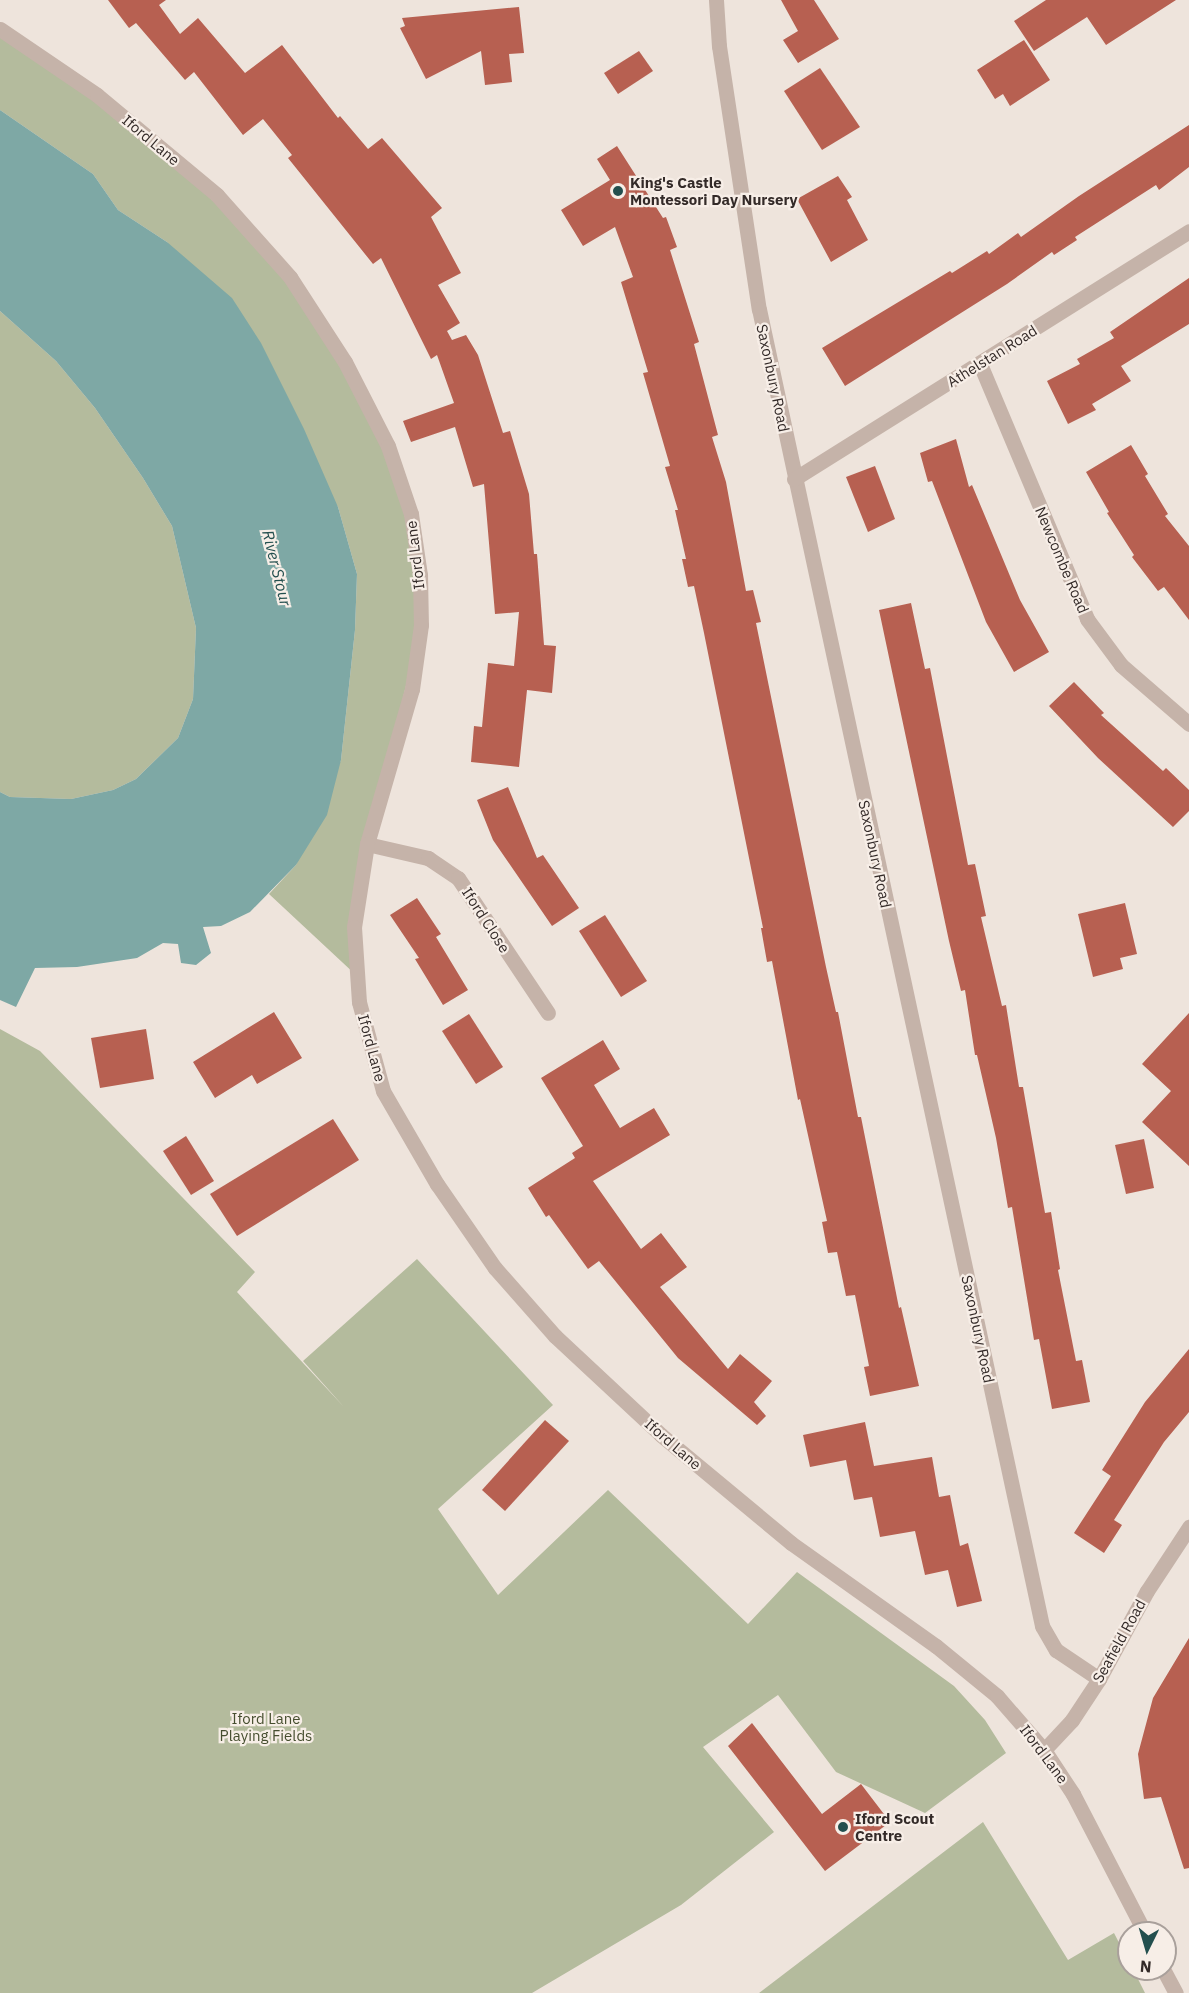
<!DOCTYPE html>
<html>
<head>
<meta charset="utf-8">
<style>
	body { margin:0 }
	#map { position:relative; width:1189px; height:1993px; overflow:hidden; background:#eee4dc; font-family:"IBM Plex Sans",sans-serif }
	div>[style] { position:absolute }
	.green>* { inset:0; background:#b4bb9d }
	.water>* { inset:0; background:#7ea8a5 }
	.building>* { inset:0; background:#b76051 }
	.minor>* { height:15px; margin:-7.5px; padding:0 7.5px; transform-origin:7.5px; border-radius:7.5px; background:#c5b3a9 }
	.tertiary>* { height:15px; margin:-7.5px; padding:0 7.5px; transform-origin:7.5px; border-radius:7.5px; background:#c5b3a9 }
	.dots>* { width:16px; height:16px; translate:-50% -50%; box-sizing:border-box; border:3px solid #f7eee7; border-radius:50% }
	span { translate:-50% -50%; white-space:nowrap; text-align:center; line-height:1.15; -webkit-text-stroke:4.5px #f7eee7; paint-order:stroke }
	.street-label { font-size:15px; color:#332a28 }
	.poi-label { font-size:15px; color:#332a28; font-weight:700 }
	.left { translate:0 -50%; text-align:left }
	.park-label { font-size:15px; color:#464e2f }
	.water-label { font-size:16px; color:#234f4e; font-style:italic }
	.north { position:absolute; left:1117px; top:1921px; width:60px; height:60px; box-sizing:border-box; background:#f7eee7; border:2px solid #a9a09b; border-radius:50%; rotate:185deg; font-size:16px; font-weight:700; line-height:24px; text-align:center; color:#332a28 }
	.north::after { content:''; display:block; margin:auto; width:21px; height:27px; background:#234f4e; clip-path:polygon(50% 0,100% 100%,50% 72%,0 100%) }
</style>
</head>
<body>
<div id="map">
	<div class="green">
		<i style="clip-path:polygon(0 29px,157px 144px,290px 277px,345px 362px,411px 514px,421px 625px,367px 844px,357px 976px,269px 894px,296px 865px,341px 760px,355px 630px,357px 574px,338px 507px,167px 242px,118px 210px,93px 174px,0 110px)"></i>
		<i style="clip-path:polygon(0 311px,56px 361px,95px 408px,143px 478px,172px 526px,196px 628px,193px 699px,178px 738px,136px 779px,113px 790px,71px 799px,10px 797px,0 792px)"></i>
		<i style="clip-path:polygon(0 1029px,40px 1051px,255px 1272px,237px 1292px,344px 1407px,303px 1361px,417px 1259px,553px 1405px,438px 1509px,498px 1595px,608px 1490px,748px 1624px,797px 1572px,954px 1686px,985px 1720px,1006px 1753px,925px 1813px,836px 1772px,778px 1695px,703px 1747px,774px 1832px,681px 1905px,532px 1993px,0 1993px)"></i>
		<i style="clip-path:polygon(983px 1822px,1068px 1960px,1114px 1933px,1129px 1962px,1129px 1969px,1133px 1969px,1145px 1993px,759px 1993px)"></i>
	</div>
	<div class="water">
		<i style="clip-path:polygon(0 110px,93px 174px,118px 210px,167px 242px,232px 298px,261px 343px,304px 429px,338px 507px,357px 574px,355px 630px,341px 760px,327px 815px,296px 865px,250px 912px,221px 926px,203px 927px,211px 953px,196px 965px,181px 963px,178px 944px,163px 943px,137px 958px,77px 967px,35px 968px,16px 1007px,0 1000px,0 792px,10px 797px,71px 799px,113px 790px,136px 779px,178px 738px,193px 699px,196px 628px,172px 526px,143px 478px,95px 408px,56px 361px,0 311px)"></i>
	</div>
	<div class="building">
		<i style="clip-path:polygon(108px 0,166px 0,159px 5px,180px 34px,198px 18px,245px 73px,282px 45px,338px 118px,340px 116px,368px 149px,382px 138px,442px 208px,431px 217px,461px 273px,438px 285px,460px 323px,447px 331px,452px 340px,466px 335px,478px 355px,503px 433px,510px 431px,529px 494px,534px 554px,537px 554px,544px 645px,556px 646px,552px 693px,527px 690px,519px 767px,471px 762px,474px 726px,482px 727px,488px 663px,514px 666px,519px 612px,495px 614px,484px 484px,473px 487px,455px 427px,411px 442px,403px 421px,454px 403px,437px 355px,431px 359px,381px 258px,373px 264px,288px 158px,292px 155px,263px 119px,243px 135px,194px 72px,185px 80px,136px 23px,129px 28px)"></i>
		<i style="clip-path:polygon(781px 0,814px 0,839px 39px,798px 63px,783px 40px,798px 31px)"></i>
		<i style="clip-path:polygon(1046px 0,1176px 0,1106px 45px,1087px 17px,1034px 51px,1014px 21px)"></i>
		<i style="clip-path:polygon(519px 7px,524px 53px,509px 54px,512px 82px,485px 85px,481px 51px,426px 79px,400px 28px,405px 26px,402px 18px)"></i>
		<i style="clip-path:polygon(1024px 40px,1050px 80px,1010px 106px,1003px 94px,995px 99px,977px 70px)"></i>
		<i style="clip-path:polygon(639px 51px,653px 71px,618px 94px,604px 73px)"></i>
		<i style="clip-path:polygon(820px 68px,860px 127px,822px 150px,784px 91px)"></i>
		<i style="clip-path:polygon(1189px 125px,1189px 167px,1159px 190px,1156px 185px,1075px 237px,1077px 240px,1054px 255px,1052px 252px,1007px 284px,845px 386px,822px 348px,950px 271px,952px 273px,987px 251px,989px 254px,1018px 233px,1021px 237px,1079px 196px)"></i>
		<i style="clip-path:polygon(617px 146px,663px 218px,666px 217px,677px 247px,670px 250px,699px 342px,694px 344px,718px 435px,712px 437px,726px 482px,746px 591px,753px 590px,761px 622px,756px 623px,826px 967px,836px 1012px,838px 1012px,858px 1117px,861px 1117px,899px 1308px,901px 1307px,919px 1386px,870px 1396px,864px 1367px,869px 1366px,855px 1295px,846px 1296px,837px 1252px,828px 1253px,822px 1222px,827px 1221px,800px 1099px,798px 1100px,772px 961px,767px 962px,761px 928px,763px 928px,704px 633px,694px 586px,688px 587px,682px 559px,686px 559px,675px 510px,678px 510px,665px 467px,670px 466px,643px 373px,648px 372px,621px 282px,633px 277px,615px 227px,583px 246px,561px 210px,610px 180px,597px 159px)"></i>
		<i style="clip-path:polygon(838px 176px,852px 197px,847px 200px,868px 240px,831px 262px,797px 199px)"></i>
		<i style="clip-path:polygon(1189px 278px,1189px 324px,1121px 366px,1131px 381px,1092px 404px,1096px 410px,1068px 424px,1047px 381px,1080px 364px,1077px 359px,1114px 338px,1110px 332px)"></i>
		<i style="clip-path:polygon(956px 439px,969px 487px,972px 485px,1020px 600px,1049px 652px,1014px 672px,986px 622px,932px 481px,928px 482px,920px 453px)"></i>
		<i style="clip-path:polygon(1131px 445px,1148px 474px,1145px 476px,1168px 514px,1165px 516px,1189px 546px,1189px 620px,1164px 587px,1158px 591px,1132px 557px,1134px 555px,1107px 513px,1109px 512px,1086px 472px)"></i>
		<i style="clip-path:polygon(875px 466px,895px 519px,868px 532px,846px 477px)"></i>
		<i style="clip-path:polygon(911px 603px,925px 669px,930px 668px,968px 865px,975px 864px,986px 916px,981px 917px,1002px 1006px,1006px 1005px,1019px 1087px,1023px 1087px,1045px 1213px,1051px 1212px,1060px 1269px,1058px 1270px,1076px 1361px,1082px 1360px,1090px 1402px,1052px 1409px,1039px 1339px,1034px 1340px,1012px 1207px,1008px 1208px,996px 1138px,977px 1055px,975px 1055px,965px 990px,961px 991px,949px 941px,879px 610px)"></i>
		<i style="clip-path:polygon(1074px 682px,1104px 713px,1101px 715px,1163px 771px,1166px 768px,1189px 790px,1189px 811px,1173px 827px,1098px 758px,1049px 706px)"></i>
		<i style="clip-path:polygon(508px 787px,537px 858px,543px 855px,579px 908px,552px 926px,493px 840px,477px 800px)"></i>
		<i style="clip-path:polygon(417px 898px,441px 934px,436px 937px,468px 990px,443px 1005px,415px 959px,419px 958px,390px 915px)"></i>
		<i style="clip-path:polygon(1125px 903px,1137px 954px,1120px 958px,1123px 969px,1093px 977px,1078px 914px)"></i>
		<i style="clip-path:polygon(605px 915px,647px 981px,621px 997px,579px 931px)"></i>
		<i style="clip-path:polygon(274px 1012px,302px 1058px,257px 1084px,252px 1075px,215px 1098px,193px 1062px)"></i>
		<i style="clip-path:polygon(1189px 1013px,1189px 1166px,1142px 1122px,1171px 1091px,1142px 1064px)"></i>
		<i style="clip-path:polygon(469px 1014px,503px 1067px,476px 1084px,442px 1031px)"></i>
		<i style="clip-path:polygon(146px 1029px,154px 1079px,100px 1088px,91px 1038px)"></i>
		<i style="clip-path:polygon(603px 1040px,620px 1069px,594px 1085px,620px 1128px,654px 1108px,670px 1135px,593px 1181px,641px 1249px,661px 1233px,687px 1267px,660px 1287px,728px 1369px,740px 1354px,772px 1381px,754px 1402px,766px 1416px,757px 1425px,678px 1358px,599px 1261px,588px 1269px,549px 1215px,546px 1217px,528px 1188px,575px 1158px,572px 1153px,583px 1146px,541px 1078px)"></i>
		<i style="clip-path:polygon(333px 1119px,359px 1160px,237px 1236px,210px 1194px)"></i>
		<i style="clip-path:polygon(186px 1136px,214px 1181px,191px 1195px,163px 1151px)"></i>
		<i style="clip-path:polygon(1144px 1139px,1154px 1188px,1126px 1194px,1115px 1145px)"></i>
		<i style="clip-path:polygon(1189px 1349px,1189px 1412px,1164px 1442px,1114px 1520px,1122px 1525px,1104px 1553px,1074px 1533px,1111px 1476px,1102px 1470px,1145px 1402px)"></i>
		<i style="clip-path:polygon(545px 1420px,569px 1441px,505px 1511px,482px 1490px)"></i>
		<i style="clip-path:polygon(865px 1422px,874px 1466px,932px 1457px,939px 1497px,950px 1495px,960px 1546px,968px 1543px,982px 1601px,957px 1607px,948px 1570px,925px 1575px,915px 1531px,880px 1537px,872px 1497px,854px 1500px,846px 1460px,810px 1467px,803px 1435px)"></i>
		<i style="clip-path:polygon(1189px 1638px,1189px 1868px,1184px 1869px,1161px 1797px,1144px 1799px,1138px 1754px,1153px 1698px)"></i>
		<i style="clip-path:polygon(752px 1723px,822px 1814px,861px 1784px,890px 1822px,825px 1871px,728px 1746px)"></i>
	</div>
	<div class="minor">
		<i style="left:716px;top:0;width:46px;rotate:86.3deg"></i>
		<i style="left:719px;top:46px;width:266px;rotate:81.4deg"></i>
		<i style="left:759px;top:309px;width:1347px;rotate:77.87deg"></i>
		<i style="left:1042px;top:1626px;width:28px;rotate:60deg"></i>
		<i style="left:1056px;top:1650px;width:52px;rotate:34deg"></i>
		<i style="left:980px;top:364px;width:277px;rotate:67.2deg"></i>
		<i style="left:1087px;top:619px;width:57px;rotate:53.5deg"></i>
		<i style="left:1121px;top:665px;width:90px;rotate:40.9deg"></i>
		<i style="left:794px;top:479px;width:466px;rotate:-32.1deg"></i>
		<i style="left:367px;top:844px;width:63px;rotate:12.9deg"></i>
		<i style="left:428px;top:858px;width:36px;rotate:34deg"></i>
		<i style="left:458px;top:878px;width:162px;rotate:56.3deg"></i>
		<i style="left:1044px;top:1750px;width:41px;rotate:-47deg"></i>
		<i style="left:1072px;top:1720px;width:49px;rotate:-56.6deg"></i>
		<i style="left:1099px;top:1679px;width:100px;rotate:-61.4deg"></i>
		<i style="left:1147px;top:1591px;width:77px;rotate:-56.7deg"></i>
	</div>
	<div class="tertiary">
		<i style="left:0;top:29px;width:117px;rotate:34.2deg"></i>
		<i style="left:97px;top:95px;width:156px;rotate:39.8deg"></i>
		<i style="left:217px;top:195px;width:110px;rotate:48.3deg"></i>
		<i style="left:290px;top:277px;width:101px;rotate:57.1deg"></i>
		<i style="left:345px;top:362px;width:94px;rotate:62.9deg"></i>
		<i style="left:388px;top:446px;width:72px;rotate:71.3deg"></i>
		<i style="left:411px;top:514px;width:62px;rotate:81.6deg"></i>
		<i style="left:420px;top:575px;width:50px;rotate:88.9deg"></i>
		<i style="left:421px;top:625px;width:65px;rotate:98deg"></i>
		<i style="left:412px;top:689px;width:161px;rotate:106.2deg"></i>
		<i style="left:367px;top:844px;width:84px;rotate:98.9deg"></i>
		<i style="left:354px;top:927px;width:75px;rotate:86.2deg"></i>
		<i style="left:359px;top:1002px;width:92px;rotate:74.9deg"></i>
		<i style="left:383px;top:1091px;width:108px;rotate:59.9deg"></i>
		<i style="left:437px;top:1184px;width:102px;rotate:55.4deg"></i>
		<i style="left:495px;top:1268px;width:91px;rotate:48.6deg"></i>
		<i style="left:555px;top:1336px;width:145px;rotate:43deg"></i>
		<i style="left:661px;top:1435px;width:169px;rotate:39.7deg"></i>
		<i style="left:791px;top:1543px;width:178px;rotate:35.4deg"></i>
		<i style="left:936px;top:1646px;width:79px;rotate:39.3deg"></i>
		<i style="left:997px;top:1696px;width:72px;rotate:49deg"></i>
		<i style="left:1044px;top:1750px;width:53px;rotate:56.6deg"></i>
		<i style="left:1073px;top:1794px;width:157px;rotate:62.6deg"></i>
		<i style="left:1163px;top:1969px;width:27px;rotate:62deg"></i>
	</div>
	<div class="dots">
		<i style="left:618px;top:191px;background:#234f4e"></i>
		<i style="left:843px;top:1827px;background:#234f4e"></i>
	</div>
	<div class="street-label">
		<span style="left:151px;top:140px;rotate:40deg">Iford Lane</span>
		<span style="left:992px;top:356px;rotate:-32deg">Athelstan Road</span>
		<span style="left:773px;top:378px;rotate:78deg">Saxonbury Road</span>
		<span style="left:415px;top:555px;rotate:-97deg">Iford Lane</span>
		<span style="left:1062px;top:560px;rotate:67deg">Newcombe Road</span>
		<span style="left:875px;top:854px;rotate:78deg">Saxonbury Road</span>
		<span style="left:486px;top:920px;rotate:57deg">Iford Close</span>
		<span style="left:372px;top:1048px;rotate:75deg">Iford Lane</span>
		<span style="left:978px;top:1329px;rotate:78deg">Saxonbury Road</span>
		<span style="left:673px;top:1444px;rotate:41deg">Iford Lane</span>
		<span style="left:1119px;top:1641px;rotate:-61deg">Seafield Road</span>
		<span style="left:1044px;top:1754px;rotate:53deg">Iford Lane</span>
	</div>
	<div class="poi-label">
		<span class="left" style="left:630px;top:191px">King's Castle<br>Montessori Day Nursery</span>
		<span class="left" style="left:855px;top:1827px">Iford Scout<br>Centre</span>
	</div>
	<div class="park-label">
		<span style="left:266px;top:1727px">Iford Lane<br>Playing Fields</span>
	</div>
	<div class="water-label">
		<span style="left:277px;top:568px;rotate:76deg">River Stour</span>
	</div>
	<div class="north">N</div>
</div>
</body>
</html>
